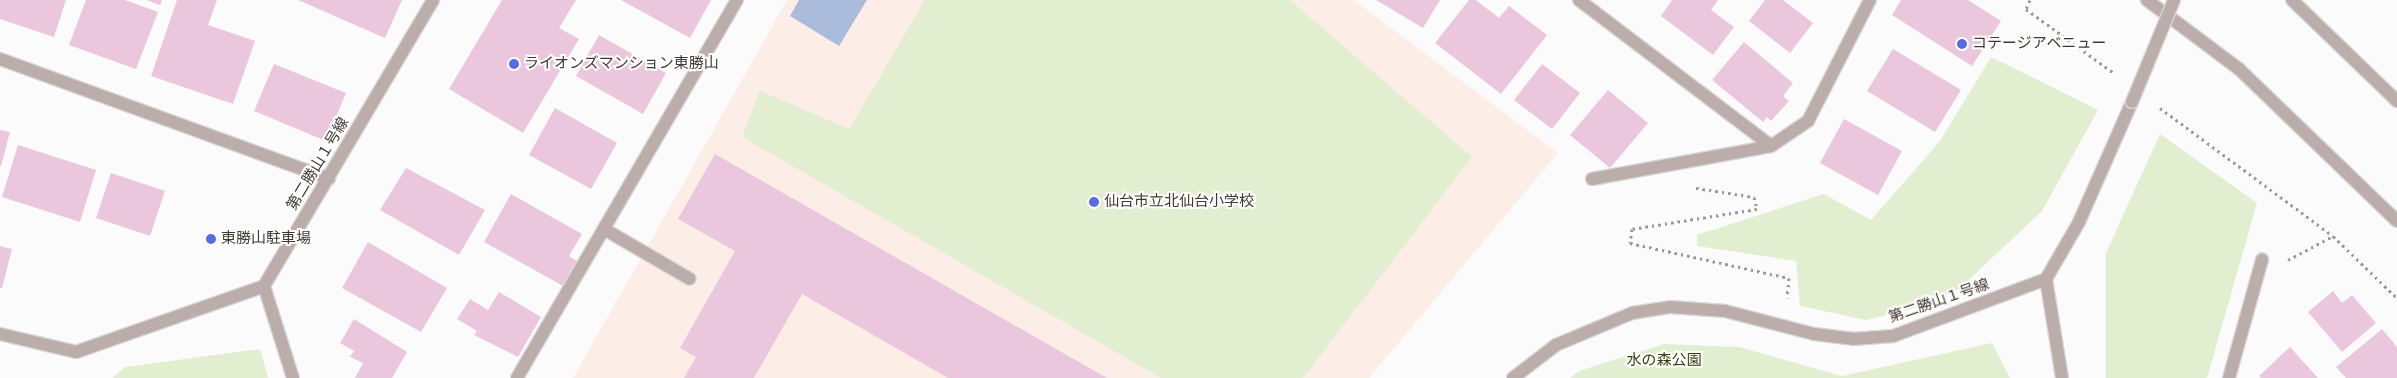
<!DOCTYPE html>
<html>
<head>
<meta charset="utf-8">
<style>
	body { margin:0 }
	#map { position:relative; width:2397px; height:378px; overflow:hidden; background:#fbfbfb; font-family:"Sofia Sans Condensed","Noto Sans JP",sans-serif }
	div>[style] { position:absolute }
	.built>* { inset:0; background:#fceee6 }
	.green>* { inset:0; background:#e2eed0 }
	.water>* { inset:0; background:#abbbdc }
	.building>* { inset:0; background:#eac7dd }
	.path>* { height:3px; margin-top:-1.5px; transform-origin:0; background:repeating-linear-gradient(90deg,#9d9895 0 2.5px,transparent 0 6.5px) }
	.roads { filter:drop-shadow(1px 0 #dad8d7) drop-shadow(-1px 0 #dad8d7) drop-shadow(0 1px #dad8d7) drop-shadow(0 -1px #dad8d7) }
	.minor>* { height:12px; margin:-6px; padding:0 6px; transform-origin:6px; border-radius:6px; background:#bbada9 }
	.bridges { filter:drop-shadow(1px 0 #dad8d7) drop-shadow(-1px 0 #dad8d7) drop-shadow(0 1px #dad8d7) drop-shadow(0 -1px #dad8d7) }
	.minor-bridge>* { height:12px; margin:-6px; padding:0 6px; transform-origin:6px; border-radius:6px; background:#bbada9 }
	.dots>* { width:14px; height:14px; translate:-50% -50%; box-sizing:border-box; border:2px solid #fff; border-radius:50% }
	span { translate:-50% -50%; white-space:nowrap; text-align:center; line-height:1.15; -webkit-text-stroke:4px #fff; paint-order:stroke }
	.poi-label { font-size:15px; color:#433832 }
	.left { translate:0 -50%; text-align:left }
	.street-label { font-size:15px; color:#433832 }
	.park-label { font-size:15px; color:#314109 }
</style>
</head>
<body>
<div id="map">
	<div class="built">
		<i style="clip-path:polygon(787px 0,1354px 0,1558px 153px,1369px 378px,573px 378px)"></i>
	</div>
	<div class="green">
		<i style="clip-path:polygon(925px 0,1290px 0,1472px 157px,1303px 378px,1161px 378px,742px 137px,760px 91px,849px 129px)"></i>
		<i style="clip-path:polygon(1991px 57px,2098px 110px,2042px 211px,1959px 289px,1908px 310px,1866px 320px,1800px 306px,1796px 261px,1697px 246px,1697px 235px,1824px 194px,1871px 220px,1940px 141px)"></i>
		<i style="clip-path:polygon(2160px 134px,2257px 203px,2207px 378px,2106px 378px,2106px 253px)"></i>
		<i style="clip-path:polygon(1992px 343px,2010px 378px,1570px 378px,1579px 371px,1664px 344px,1739px 347px,1842px 376px)"></i>
		<i style="clip-path:polygon(260px 349px,268px 378px,112px 378px,125px 367px)"></i>
	</div>
	<div class="water">
		<i style="clip-path:polygon(799px 0,867px 0,839px 46px,790px 16px)"></i>
	</div>
	<div class="building">
		<i style="clip-path:polygon(0 0,66px 0,54px 37px,0 19px)"></i>
		<i style="clip-path:polygon(86px 0,125px 0,158px 12px,136px 69px,69px 45px)"></i>
		<i style="clip-path:polygon(146px 0,162px 0,160px 5px)"></i>
		<i style="clip-path:polygon(177px 0,217px 0,208px 25px,255px 41px,233px 104px,151px 76px)"></i>
		<i style="clip-path:polygon(298px 0,402px 0,385px 38px)"></i>
		<i style="clip-path:polygon(502px 0,576px 0,559px 28px,579px 39px,523px 133px,449px 89px)"></i>
		<i style="clip-path:polygon(621px 0,711px 0,690px 38px)"></i>
		<i style="clip-path:polygon(1376px 0,1440px 0,1423px 28px)"></i>
		<i style="clip-path:polygon(1469px 0,1476px 0,1499px 18px,1509px 6px,1547px 35px,1501px 94px,1435px 43px)"></i>
		<i style="clip-path:polygon(1672px 0,1718px 0,1711px 10px,1734px 27px,1713px 55px,1661px 16px)"></i>
		<i style="clip-path:polygon(1765px 0,1783px 0,1813px 23px,1790px 53px,1749px 21px)"></i>
		<i style="clip-path:polygon(1901px 0,1968px 0,2001px 21px,1972px 66px,1892px 15px)"></i>
		<i style="clip-path:polygon(599px 35px,666px 73px,643px 114px,576px 76px)"></i>
		<i style="clip-path:polygon(1744px 42px,1793px 83px,1783px 96px,1789px 101px,1771px 121px,1767px 117px,1763px 122px,1712px 80px)"></i>
		<i style="clip-path:polygon(1893px 49px,1961px 90px,1935px 132px,1867px 91px)"></i>
		<i style="clip-path:polygon(274px 64px,346px 93px,326px 141px,254px 111px)"></i>
		<i style="clip-path:polygon(1542px 64px,1580px 93px,1552px 129px,1514px 100px)"></i>
		<i style="clip-path:polygon(1608px 90px,1648px 123px,1610px 168px,1570px 135px)"></i>
		<i style="clip-path:polygon(555px 108px,617px 143px,591px 189px,529px 155px)"></i>
		<i style="clip-path:polygon(1844px 119px,1902px 151px,1878px 195px,1820px 163px)"></i>
		<i style="clip-path:polygon(0 130px,10px 132px,1px 166px,0 166px)"></i>
		<i style="clip-path:polygon(18px 145px,96px 170px,80px 222px,2px 197px)"></i>
		<i style="clip-path:polygon(715px 154px,1107px 378px,948px 378px,802px 294px,754px 378px,684px 378px,696px 357px,680px 348px,735px 251px,678px 219px)"></i>
		<i style="clip-path:polygon(406px 168px,485px 210px,459px 255px,380px 210px)"></i>
		<i style="clip-path:polygon(111px 173px,165px 191px,150px 236px,96px 218px)"></i>
		<i style="clip-path:polygon(511px 194px,582px 234px,569px 256px,577px 261px,563px 286px,484px 242px)"></i>
		<i style="clip-path:polygon(368px 242px,447px 288px,421px 332px,342px 288px)"></i>
		<i style="clip-path:polygon(0 246px,12px 249px,2px 288px,0 288px)"></i>
		<i style="clip-path:polygon(2333px 291px,2342px 303px,2352px 295px,2376px 323px,2342px 352px,2308px 312px)"></i>
		<i style="clip-path:polygon(499px 292px,541px 317px,518px 357px,474px 335px,477px 331px,457px 319px,470px 299px,488px 310px)"></i>
		<i style="clip-path:polygon(354px 319px,407px 352px,392px 378px,355px 378px,363px 363px,350px 357px,354px 351px,340px 343px)"></i>
		<i style="clip-path:polygon(2382px 329px,2397px 347px,2397px 378px,2346px 378px,2336px 367px)"></i>
		<i style="clip-path:polygon(2290px 347px,2318px 378px,2261px 378px,2259px 376px)"></i>
	</div>
	<div class="path">
		<i style="left:2030px;top:0;width:10px;rotate:114deg"></i>
		<i style="left:2026px;top:9px;width:110px;rotate:36.1deg"></i>
		<i style="left:2160px;top:108px;width:215px;rotate:36.5deg"></i>
		<i style="left:2333px;top:236px;width:89px;rotate:44.1deg"></i>
		<i style="left:1696px;top:188px;width:59px;rotate:8.8deg"></i>
		<i style="left:1754px;top:197px;width:12px;rotate:76deg"></i>
		<i style="left:1757px;top:209px;width:127px;rotate:170.9deg"></i>
		<i style="left:1632px;top:229px;width:14px;rotate:98deg"></i>
		<i style="left:1630px;top:243px;width:163px;rotate:12.4deg"></i>
		<i style="left:1789px;top:278px;width:20px;rotate:96deg"></i>
		<i style="left:2288px;top:260px;width:51px;rotate:-28.1deg"></i>
	</div>
	<div class="roads">
		<div class="minor">
			<i style="left:1579px;top:0;width:241px;rotate:37.2deg"></i>
			<i style="left:1771px;top:146px;width:45px;rotate:-34deg"></i>
			<i style="left:1808px;top:121px;width:136px;rotate:-62.9deg"></i>
			<i style="left:2147px;top:0;width:115px;rotate:36.9deg"></i>
			<i style="left:2239px;top:69px;width:219px;rotate:43.9deg"></i>
			<i style="left:2292px;top:0;width:146px;rotate:43.9deg"></i>
			<i style="left:0;top:59px;width:350px;rotate:20deg"></i>
			<i style="left:1592px;top:179px;width:182px;rotate:-10.4deg"></i>
			<i style="left:604px;top:229px;width:99px;rotate:30.2deg"></i>
			<i style="left:2046px;top:279px;width:100px;rotate:80.8deg"></i>
			<i style="left:0;top:334px;width:78px;rotate:13.3deg"></i>
			<i style="left:76px;top:352px;width:199px;rotate:-19.3deg"></i>
			<i style="left:293px;top:378px;width:96px;rotate:-107.5deg"></i>
			<i style="left:264px;top:286px;width:332px;rotate:-59.4deg"></i>
			<i style="left:517px;top:378px;width:437px;rotate:-59.8deg"></i>
			<i style="left:1513px;top:378px;width:54px;rotate:-37.5deg"></i>
			<i style="left:1556px;top:345px;width:82px;rotate:-22.8deg"></i>
			<i style="left:1632px;top:313px;width:38px;rotate:-9deg"></i>
			<i style="left:1670px;top:307px;width:55px;rotate:4.2deg"></i>
			<i style="left:1725px;top:311px;width:92px;rotate:14.5deg"></i>
			<i style="left:1814px;top:334px;width:39px;rotate:7deg"></i>
			<i style="left:1853px;top:339px;width:40px;rotate:-4.3deg"></i>
			<i style="left:1893px;top:336px;width:163px;rotate:-20.4deg"></i>
			<i style="left:2046px;top:279px;width:66px;rotate:-59.9deg"></i>
			<i style="left:2079px;top:222px;width:131px;rotate:-66.2deg"></i>
			<i style="left:2229px;top:378px;width:123px;rotate:-74.4deg"></i>
		</div>
	</div>
	<div class="bridges">
		<div class="minor-bridge">
			<i style="left:2132px;top:102px;width:110px;rotate:-67.6deg"></i>
		</div>
	</div>
	<div class="dots">
		<i style="left:1962px;top:44px;background:#576ce3"></i>
		<i style="left:514px;top:64px;background:#576ce3"></i>
		<i style="left:1094px;top:202px;background:#576ce3"></i>
		<i style="left:211px;top:239px;background:#576ce3"></i>
	</div>
	<div class="poi-label">
		<span class="left" style="left:1972px;top:44px">コテージアベニュー</span>
		<span class="left" style="left:524px;top:64px">ライオンズマンション東勝山</span>
		<span class="left" style="left:1104px;top:202px">仙台市立北仙台小学校</span>
		<span class="left" style="left:221px;top:239px">東勝山駐車場</span>
	</div>
	<div class="street-label">
		<span style="left:318px;top:164px;rotate:-59deg">第二勝山１号線</span>
		<span style="left:1939px;top:301px;rotate:-19deg">第二勝山１号線</span>
	</div>
	<div class="park-label">
		<span style="left:1664px;top:361px">水の森公園</span>
	</div>
</div>
</body>
</html>
